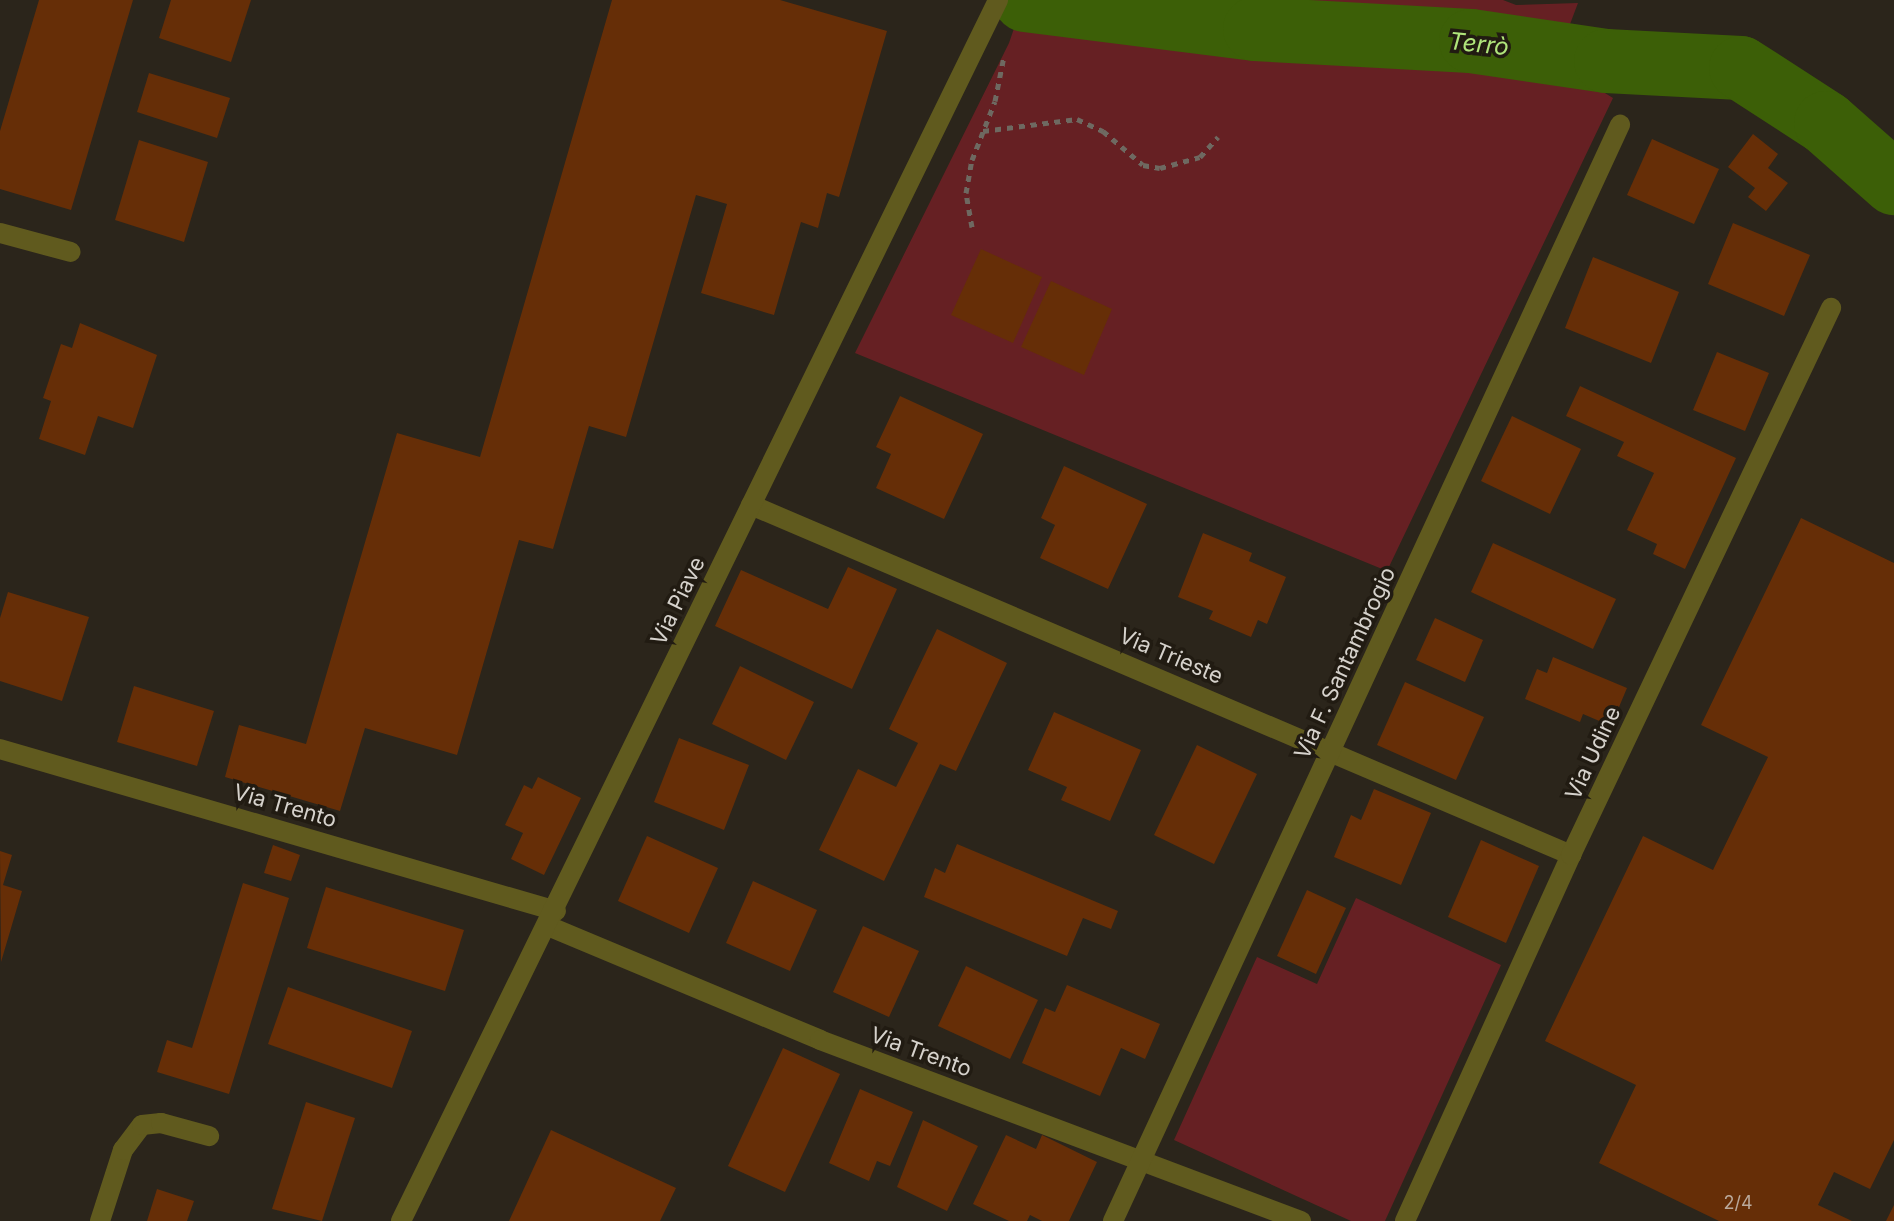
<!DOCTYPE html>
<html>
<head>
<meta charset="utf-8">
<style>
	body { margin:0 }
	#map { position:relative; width:1894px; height:1221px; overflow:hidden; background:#2b251b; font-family:Inter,sans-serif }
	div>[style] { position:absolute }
	.green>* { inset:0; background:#662023 }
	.river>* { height:64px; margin:-32px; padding:0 32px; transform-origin:32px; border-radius:32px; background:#3c5f07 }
	.building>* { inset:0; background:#662e07 }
	.path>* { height:5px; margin-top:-2.5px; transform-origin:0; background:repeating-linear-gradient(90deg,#6e6961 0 6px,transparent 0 12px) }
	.lane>* { height:20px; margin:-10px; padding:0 10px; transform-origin:10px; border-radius:10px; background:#605a1e }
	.street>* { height:20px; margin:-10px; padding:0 10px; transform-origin:10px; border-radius:10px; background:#605a1e }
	span { translate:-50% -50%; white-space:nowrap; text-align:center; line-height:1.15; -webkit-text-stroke:7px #211b12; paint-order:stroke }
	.number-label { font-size:18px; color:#baa99b }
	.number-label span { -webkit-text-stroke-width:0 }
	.street-label { font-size:22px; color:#d6d2cc }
	.water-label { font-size:24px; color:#b0e57b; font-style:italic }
</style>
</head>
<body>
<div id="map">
	<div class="green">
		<i style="clip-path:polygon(1106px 0,1503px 0,1516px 5px,1578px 3px,1564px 40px,1295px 25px)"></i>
		<i style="clip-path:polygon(1021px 8px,1310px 50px,1338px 47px,1375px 61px,1428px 66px,1464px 50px,1519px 57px,1558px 64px,1613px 98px,1387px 571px,855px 353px,1009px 43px)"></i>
		<i style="clip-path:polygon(1356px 898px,1501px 965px,1385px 1221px,1351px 1221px,1174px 1140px,1257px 957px,1317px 984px)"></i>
	</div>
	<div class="river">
		<i style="left:1025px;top:0;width:232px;rotate:7.2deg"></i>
		<i style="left:1255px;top:29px;width:216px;rotate:3.2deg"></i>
		<i style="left:1471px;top:41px;width:136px;rotate:8.4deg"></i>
		<i style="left:1606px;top:61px;width:135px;rotate:3deg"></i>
		<i style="left:1741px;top:68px;width:101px;rotate:32.9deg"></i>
		<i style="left:1826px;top:123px;width:91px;rotate:41.4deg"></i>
	</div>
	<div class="building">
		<i style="clip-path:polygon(39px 0,133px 0,71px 210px,0 189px,0 131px)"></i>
		<i style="clip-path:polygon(171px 0,251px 0,231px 62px,159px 38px)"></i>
		<i style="clip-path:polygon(612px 0,780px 0,887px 31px,839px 197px,827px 193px,818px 228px,801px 222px,774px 315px,701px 293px,727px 204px,696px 195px,626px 437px,589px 426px,553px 549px,519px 540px,457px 755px,365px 728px,340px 811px,225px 777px,239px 725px,306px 744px,397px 433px,480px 457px)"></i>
		<i style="clip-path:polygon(149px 73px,230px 98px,217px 138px,137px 112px)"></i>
		<i style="clip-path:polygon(1753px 134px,1778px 154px,1768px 168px,1788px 183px,1766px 211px,1748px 197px,1755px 188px,1728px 167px)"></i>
		<i style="clip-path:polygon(1652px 139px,1719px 169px,1694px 224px,1627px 195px)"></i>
		<i style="clip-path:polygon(139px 140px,208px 162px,184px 242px,115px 220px)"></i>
		<i style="clip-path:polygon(1733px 223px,1810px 255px,1784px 316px,1708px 284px)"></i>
		<i style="clip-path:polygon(981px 249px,1042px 277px,1013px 343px,951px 315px)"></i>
		<i style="clip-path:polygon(1593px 257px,1679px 292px,1651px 363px,1565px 328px)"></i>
		<i style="clip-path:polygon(1051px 281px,1112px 309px,1084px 375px,1021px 347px)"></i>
		<i style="clip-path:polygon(80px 323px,157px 355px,133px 428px,98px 416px,85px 455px,39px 439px,51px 401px,43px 398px,61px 344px,72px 348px)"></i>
		<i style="clip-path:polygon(1717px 352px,1769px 373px,1745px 431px,1693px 410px)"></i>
		<i style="clip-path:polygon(1580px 386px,1736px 458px,1685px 569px,1653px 554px,1657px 544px,1627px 530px,1654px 473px,1617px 456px,1624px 442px,1566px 416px)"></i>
		<i style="clip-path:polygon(900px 396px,983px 434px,944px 519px,876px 488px,891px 454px,876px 447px)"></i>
		<i style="clip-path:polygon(1512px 416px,1581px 449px,1550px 514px,1481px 481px)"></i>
		<i style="clip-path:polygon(1064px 466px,1147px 504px,1108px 589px,1040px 558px,1055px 525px,1041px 518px)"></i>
		<i style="clip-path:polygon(1801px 518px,1894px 563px,1894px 1140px,1870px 1189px,1834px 1172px,1818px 1205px,1852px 1221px,1719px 1221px,1599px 1163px,1636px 1085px,1545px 1041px,1643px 836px,1713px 870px,1768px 757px,1701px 725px)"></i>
		<i style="clip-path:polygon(1203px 533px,1252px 553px,1249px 561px,1286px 577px,1267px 624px,1258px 620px,1251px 637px,1209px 619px,1213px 611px,1178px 597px)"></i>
		<i style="clip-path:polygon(1493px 543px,1616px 599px,1593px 649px,1471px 592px)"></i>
		<i style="clip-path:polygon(848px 567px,897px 589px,852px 689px,715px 626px,741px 570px,828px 609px)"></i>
		<i style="clip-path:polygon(8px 592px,89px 617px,62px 701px,0 681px,0 618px)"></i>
		<i style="clip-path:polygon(1435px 618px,1483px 640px,1465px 682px,1416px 660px)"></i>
		<i style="clip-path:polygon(937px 629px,1007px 663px,956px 771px,940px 764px,884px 881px,819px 850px,858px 769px,896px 787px,918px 743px,889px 729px)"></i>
		<i style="clip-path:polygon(1553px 657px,1627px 688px,1611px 726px,1583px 714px,1580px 722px,1525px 699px,1537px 669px,1547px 673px)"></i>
		<i style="clip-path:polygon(740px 666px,814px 702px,786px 760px,712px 724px)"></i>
		<i style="clip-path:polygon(1405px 682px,1484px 717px,1456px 780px,1377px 745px)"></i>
		<i style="clip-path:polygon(134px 686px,214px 711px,197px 766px,117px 742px)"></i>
		<i style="clip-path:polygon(1054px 712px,1141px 750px,1110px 821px,1061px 800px,1067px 787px,1028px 770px)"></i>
		<i style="clip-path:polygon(679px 738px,749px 765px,724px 830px,654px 802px)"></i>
		<i style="clip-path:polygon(1197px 745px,1257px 774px,1214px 864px,1154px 835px)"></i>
		<i style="clip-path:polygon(538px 777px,581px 798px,544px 875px,511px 859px,523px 833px,505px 825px,524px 785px,532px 789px)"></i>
		<i style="clip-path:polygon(1374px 789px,1431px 813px,1401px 885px,1334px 857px,1351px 815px,1361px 820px)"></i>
		<i style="clip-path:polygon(647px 836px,718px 868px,689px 933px,618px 901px)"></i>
		<i style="clip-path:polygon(1481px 840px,1539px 866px,1506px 943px,1448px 917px)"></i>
		<i style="clip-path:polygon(957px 844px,1118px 911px,1111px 929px,1083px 918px,1067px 956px,924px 897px,935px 868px,945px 873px)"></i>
		<i style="clip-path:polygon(273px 845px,300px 855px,291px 881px,264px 873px)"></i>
		<i style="clip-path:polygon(0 851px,12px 855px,3px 885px,22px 891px,1px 962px)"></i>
		<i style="clip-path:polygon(753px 881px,817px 910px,790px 971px,726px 943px)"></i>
		<i style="clip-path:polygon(243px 883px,289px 898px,229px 1094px,157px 1072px,167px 1040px,192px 1048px)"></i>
		<i style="clip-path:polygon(326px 887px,464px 930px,445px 991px,307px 948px)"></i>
		<i style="clip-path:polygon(1307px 890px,1346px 908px,1316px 974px,1277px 956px)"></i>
		<i style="clip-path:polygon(863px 926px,919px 951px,889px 1017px,833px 992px)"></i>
		<i style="clip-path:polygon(966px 966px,1038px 1000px,1010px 1059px,938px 1026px)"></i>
		<i style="clip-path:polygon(1067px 985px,1160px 1024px,1145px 1059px,1121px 1048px,1100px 1096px,1022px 1063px,1045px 1008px,1055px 1012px)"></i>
		<i style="clip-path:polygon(288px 987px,412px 1031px,392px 1088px,268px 1044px)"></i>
		<i style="clip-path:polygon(783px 1048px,840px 1074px,785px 1192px,728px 1166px)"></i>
		<i style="clip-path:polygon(860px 1089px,913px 1112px,890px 1166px,877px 1161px,869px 1181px,829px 1163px)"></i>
		<i style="clip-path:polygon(306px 1102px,355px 1118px,322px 1221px,272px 1209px)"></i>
		<i style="clip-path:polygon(923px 1120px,978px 1146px,947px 1211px,897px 1187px)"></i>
		<i style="clip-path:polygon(551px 1130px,676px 1188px,660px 1221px,509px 1221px)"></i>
		<i style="clip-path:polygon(1006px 1135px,1036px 1149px,1042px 1135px,1097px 1162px,1069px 1221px,1042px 1221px,1030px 1215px,1027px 1221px,1009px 1221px,973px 1204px)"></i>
		<i style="clip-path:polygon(157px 1189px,194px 1201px,187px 1221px,147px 1221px)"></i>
		<i style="clip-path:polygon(1894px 1205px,1894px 1221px,1886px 1221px)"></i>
	</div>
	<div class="path">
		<i style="left:983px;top:131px;width:95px;rotate:-7.3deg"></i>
		<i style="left:1077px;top:119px;width:29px;rotate:25deg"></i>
		<i style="left:1103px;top:131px;width:52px;rotate:40.4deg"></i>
		<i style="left:1143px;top:165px;width:17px;rotate:10deg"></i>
		<i style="left:1160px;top:168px;width:41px;rotate:-15.4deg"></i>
		<i style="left:1200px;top:157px;width:27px;rotate:-48deg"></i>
		<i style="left:972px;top:227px;width:35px;rotate:-100deg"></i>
		<i style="left:966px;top:193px;width:34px;rotate:-80deg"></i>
		<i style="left:972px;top:160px;width:63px;rotate:-68.7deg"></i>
		<i style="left:995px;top:101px;width:46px;rotate:-78.7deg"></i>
	</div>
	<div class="lane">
		<i style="left:100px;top:1221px;width:75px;rotate:-72.1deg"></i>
		<i style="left:123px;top:1150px;width:31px;rotate:-53deg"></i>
		<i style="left:142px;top:1125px;width:19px;rotate:-6deg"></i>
		<i style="left:161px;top:1123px;width:50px;rotate:15.2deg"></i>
	</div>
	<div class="street">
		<i style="left:0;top:233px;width:73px;rotate:15deg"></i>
		<i style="left:751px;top:505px;width:892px;rotate:23.11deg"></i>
		<i style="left:0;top:749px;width:579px;rotate:16.24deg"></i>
		<i style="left:548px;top:926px;width:295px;rotate:22.7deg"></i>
		<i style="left:820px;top:1040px;width:514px;rotate:20.62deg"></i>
		<i style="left:401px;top:1221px;width:1359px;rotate:-63.94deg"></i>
		<i style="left:1113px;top:1221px;width:1208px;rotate:-65.18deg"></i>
		<i style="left:1405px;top:1221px;width:402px;rotate:-65.6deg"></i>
		<i style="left:1571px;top:855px;width:606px;rotate:-64.58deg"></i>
	</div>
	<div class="number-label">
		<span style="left:1738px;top:1203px">2/4</span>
	</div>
	<div class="street-label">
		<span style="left:678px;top:601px;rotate:-64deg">Via Piave</span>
		<span style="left:1171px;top:656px;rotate:23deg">Via Trieste</span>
		<span style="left:1345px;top:663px;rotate:-65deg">Via F. Santambrogio</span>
		<span style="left:1593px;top:753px;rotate:-65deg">Via Udine</span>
		<span style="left:285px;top:806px;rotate:16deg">Via Trento</span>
		<span style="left:921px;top:1052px;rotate:20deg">Via Trento</span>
	</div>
	<div class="water-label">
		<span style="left:1479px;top:44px;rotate:6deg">Terrò</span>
	</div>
</div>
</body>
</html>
